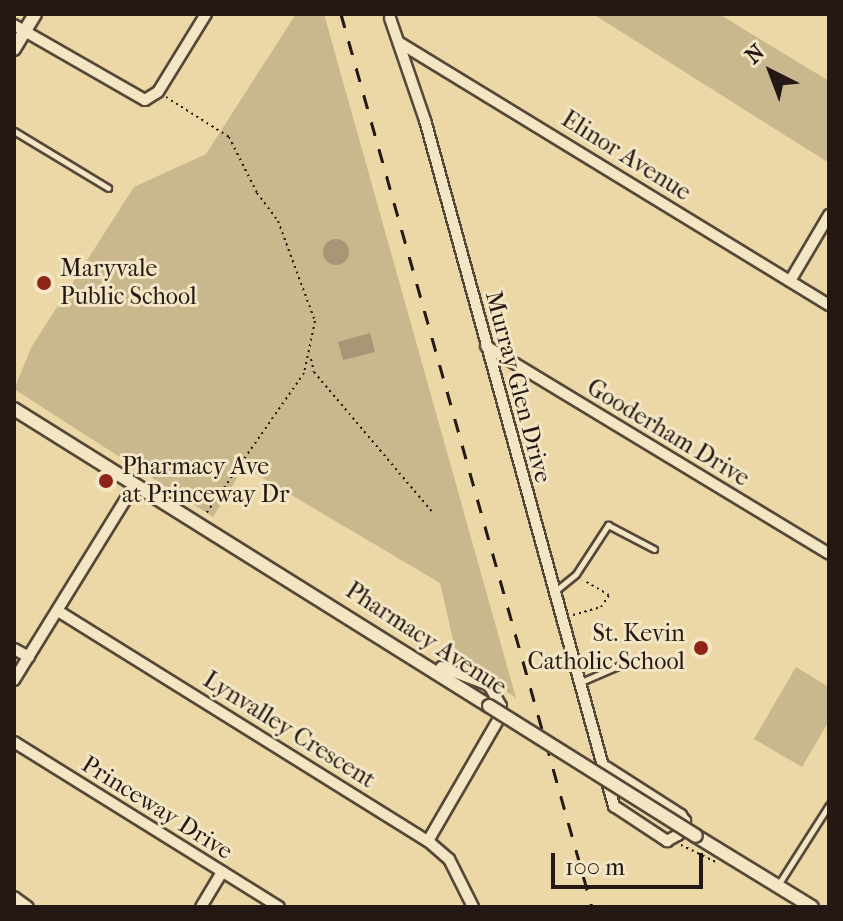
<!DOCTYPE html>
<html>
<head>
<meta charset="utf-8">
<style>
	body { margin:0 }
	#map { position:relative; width:843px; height:921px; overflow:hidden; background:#ebd8a6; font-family:"IM FELL French Canon",serif }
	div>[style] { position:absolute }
	.green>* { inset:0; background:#c9b78d }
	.water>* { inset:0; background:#a79774 }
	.round { border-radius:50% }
	.path>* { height:2px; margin-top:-1px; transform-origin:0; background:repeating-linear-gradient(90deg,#241814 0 2px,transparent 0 6px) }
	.roads { filter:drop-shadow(2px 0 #564838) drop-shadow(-2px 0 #564838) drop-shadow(0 2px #564838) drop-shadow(0 -2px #564838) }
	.service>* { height:5px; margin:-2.5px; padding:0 2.5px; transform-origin:2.5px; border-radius:2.5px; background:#f2e6c5 }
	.minor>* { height:10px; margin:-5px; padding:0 5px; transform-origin:5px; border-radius:5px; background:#f2e6c5 }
	.tertiary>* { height:12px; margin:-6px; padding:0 6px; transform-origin:6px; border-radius:6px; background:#f2e6c5 }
	.rail>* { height:3px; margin-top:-1.5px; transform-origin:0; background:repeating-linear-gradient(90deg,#241814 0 14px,transparent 0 28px) }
	.bridges { filter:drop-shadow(2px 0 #564838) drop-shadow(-2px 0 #564838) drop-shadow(0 2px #564838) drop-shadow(0 -2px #564838) }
	.tertiary-bridge>* { height:12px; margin:-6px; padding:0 6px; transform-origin:6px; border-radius:6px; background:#f2e6c5 }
	.dots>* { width:22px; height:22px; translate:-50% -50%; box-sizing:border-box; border:4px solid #f2e6c5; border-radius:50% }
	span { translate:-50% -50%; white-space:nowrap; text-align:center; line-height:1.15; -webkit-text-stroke:6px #f2e6c5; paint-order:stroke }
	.street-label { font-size:24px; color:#241814 }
	.poi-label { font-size:24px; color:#241814 }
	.left { translate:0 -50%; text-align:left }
	.right { translate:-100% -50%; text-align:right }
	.frame { position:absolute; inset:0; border:16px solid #241814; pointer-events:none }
	.north { position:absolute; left:731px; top:32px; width:80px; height:80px; -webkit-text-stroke:6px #f2e6c5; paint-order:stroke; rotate:318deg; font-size:22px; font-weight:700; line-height:32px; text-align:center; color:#241814 }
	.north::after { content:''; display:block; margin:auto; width:28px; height:36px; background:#241814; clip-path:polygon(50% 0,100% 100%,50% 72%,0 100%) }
	.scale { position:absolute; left:551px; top:853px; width:152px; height:36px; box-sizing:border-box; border:4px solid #241814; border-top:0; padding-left:10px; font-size:24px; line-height:28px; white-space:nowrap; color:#241814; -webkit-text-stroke:6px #f2e6c5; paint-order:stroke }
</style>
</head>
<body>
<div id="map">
	<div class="green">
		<i style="clip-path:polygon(296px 14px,324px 14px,516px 698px,457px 657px,440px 583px,244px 467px,213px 517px,14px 389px,32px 346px,134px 187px,206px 154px)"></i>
		<i style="clip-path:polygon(593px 14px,719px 14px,829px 81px,829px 163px)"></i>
		<i style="clip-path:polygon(796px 667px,829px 687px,829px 721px,802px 767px,754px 739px)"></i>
	</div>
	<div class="water">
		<i class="round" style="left:323px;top:239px;width:26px;height:26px"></i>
		<i style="clip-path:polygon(370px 333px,375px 352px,343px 360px,338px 342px)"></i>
	</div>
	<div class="path">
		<i style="left:166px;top:97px;width:75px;rotate:32.4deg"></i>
		<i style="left:229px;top:137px;width:63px;rotate:63.4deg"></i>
		<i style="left:257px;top:193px;width:35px;rotate:53deg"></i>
		<i style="left:278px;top:221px;width:107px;rotate:69.7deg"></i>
		<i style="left:315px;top:321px;width:53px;rotate:101.9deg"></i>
		<i style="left:304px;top:373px;width:173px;rotate:124.9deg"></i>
		<i style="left:311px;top:359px;width:13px;rotate:77deg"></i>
		<i style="left:314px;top:372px;width:185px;rotate:49.8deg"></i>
		<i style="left:573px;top:615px;width:29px;rotate:-16deg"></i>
		<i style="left:601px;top:607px;width:14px;rotate:-56deg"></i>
		<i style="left:609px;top:595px;width:30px;rotate:-150deg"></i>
		<i style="left:681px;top:845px;width:39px;rotate:26deg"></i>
	</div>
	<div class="roads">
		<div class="service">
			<i style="left:14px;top:131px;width:110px;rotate:31.2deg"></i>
			<i style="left:554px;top:592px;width:28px;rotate:-39deg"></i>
			<i style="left:576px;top:574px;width:59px;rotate:-56.9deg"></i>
			<i style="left:608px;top:525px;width:52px;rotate:27.6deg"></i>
			<i style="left:581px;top:682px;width:48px;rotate:-23.4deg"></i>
			<i style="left:778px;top:885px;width:95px;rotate:-57.5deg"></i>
		</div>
		<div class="minor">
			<i style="left:390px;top:18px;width:108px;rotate:71.1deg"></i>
			<i style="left:425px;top:120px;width:712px;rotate:74.6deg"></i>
			<i style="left:614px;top:806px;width:64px;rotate:33.4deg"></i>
			<i style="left:667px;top:841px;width:13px;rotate:-29deg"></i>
			<i style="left:678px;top:835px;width:16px;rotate:-63deg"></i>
			<i style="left:685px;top:821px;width:7px;rotate:-124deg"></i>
			<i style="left:681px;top:815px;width:89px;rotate:-147.4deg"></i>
			<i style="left:14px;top:25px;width:151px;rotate:29.8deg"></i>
			<i style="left:145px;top:100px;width:15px;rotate:-32deg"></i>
			<i style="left:158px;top:92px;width:92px;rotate:-58.4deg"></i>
			<i style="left:400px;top:43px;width:503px;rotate:31.41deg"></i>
			<i style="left:790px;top:281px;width:77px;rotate:-59.4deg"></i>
			<i style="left:486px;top:346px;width:401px;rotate:31.2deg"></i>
			<i style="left:58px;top:611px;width:436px;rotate:31.9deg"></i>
			<i style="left:428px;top:841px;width:28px;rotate:41deg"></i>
			<i style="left:449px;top:859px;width:54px;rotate:63.4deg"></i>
			<i style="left:14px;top:649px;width:17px;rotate:28deg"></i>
			<i style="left:14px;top:680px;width:230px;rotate:-58.3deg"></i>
			<i style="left:14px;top:742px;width:312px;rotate:31.9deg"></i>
			<i style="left:428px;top:841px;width:143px;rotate:-59.9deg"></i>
			<i style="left:500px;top:717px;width:11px;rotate:-85deg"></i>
			<i style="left:501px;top:706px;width:24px;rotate:-120deg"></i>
			<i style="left:489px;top:685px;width:51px;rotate:-159.4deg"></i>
			<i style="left:14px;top:897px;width:17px;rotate:36deg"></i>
			<i style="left:201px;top:907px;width:41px;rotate:-59deg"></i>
		</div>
		<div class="tertiary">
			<i style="left:14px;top:49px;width:41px;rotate:-59deg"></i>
			<i style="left:14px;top:409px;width:560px;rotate:32.02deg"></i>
			<i style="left:696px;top:836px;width:136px;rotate:31.5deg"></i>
		</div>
	</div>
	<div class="rail">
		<i style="left:341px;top:14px;width:928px;rotate:74.3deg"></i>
	</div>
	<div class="bridges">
		<div class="tertiary-bridge">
			<i style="left:489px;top:706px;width:244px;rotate:32.1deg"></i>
		</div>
	</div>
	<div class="dots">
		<i style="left:44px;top:283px;background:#8f2418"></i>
		<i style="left:106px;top:481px;background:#8f2418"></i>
		<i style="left:701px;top:648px;background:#8f2418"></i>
	</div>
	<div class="street-label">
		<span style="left:626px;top:156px;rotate:32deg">Elinor Avenue</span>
		<span style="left:518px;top:387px;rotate:75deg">Murray Glen Drive</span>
		<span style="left:668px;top:433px;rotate:31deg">Gooderham Drive</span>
		<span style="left:426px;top:639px;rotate:33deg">Pharmacy Avenue</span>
		<span style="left:289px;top:730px;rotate:32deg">Lynvalley Crescent</span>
		<span style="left:157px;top:808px;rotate:32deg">Princeway Drive</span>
	</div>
	<div class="poi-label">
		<span class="left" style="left:60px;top:283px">Maryvale<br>Public School</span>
		<span class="left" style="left:122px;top:481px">Pharmacy Ave<br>at Princeway Dr</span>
		<span class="right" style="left:685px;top:648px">St. Kevin<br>Catholic School</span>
	</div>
	<div class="frame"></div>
	<div class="north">N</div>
	<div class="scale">100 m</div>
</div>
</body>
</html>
